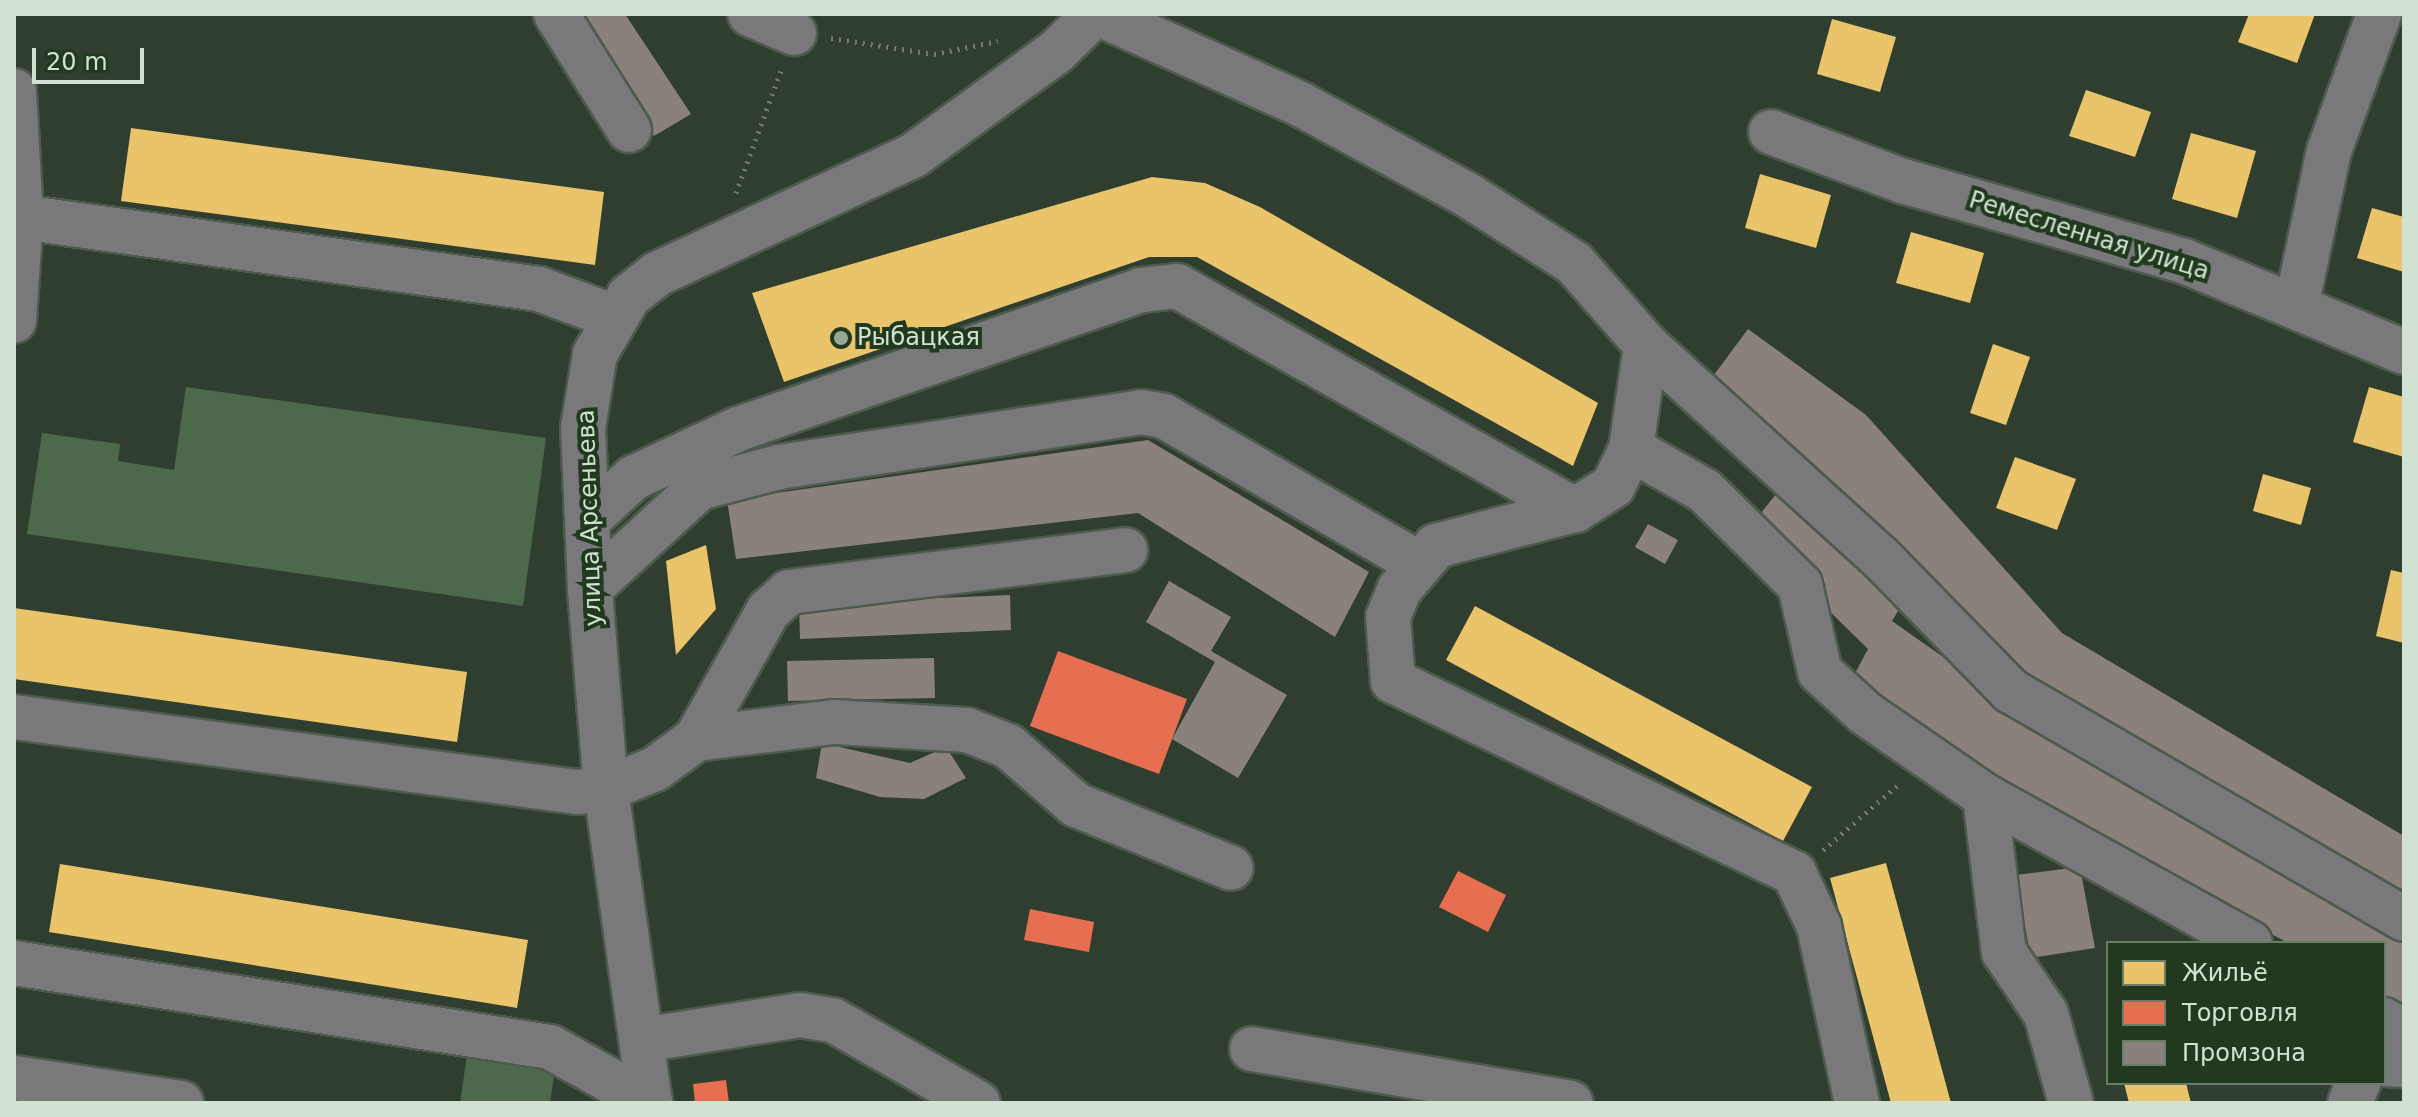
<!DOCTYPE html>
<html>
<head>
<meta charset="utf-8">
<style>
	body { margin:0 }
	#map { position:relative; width:2418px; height:1117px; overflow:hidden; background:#303e2f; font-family:"DejaVu Sans",sans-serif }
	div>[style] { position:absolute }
	.green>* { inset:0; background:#4d694b }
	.homes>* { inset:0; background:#e9c46a }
	.shops>* { inset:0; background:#e76f51 }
	.industry>* { inset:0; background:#8a817c }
	.path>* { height:5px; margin-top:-2.5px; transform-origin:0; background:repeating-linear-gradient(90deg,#757875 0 2px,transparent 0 8px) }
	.roads { filter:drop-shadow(2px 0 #4e5a4e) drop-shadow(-2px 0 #4e5a4e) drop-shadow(0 2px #4e5a4e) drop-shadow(0 -2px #4e5a4e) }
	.minor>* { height:44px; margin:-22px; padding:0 22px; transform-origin:22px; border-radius:22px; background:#79787a }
	.dots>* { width:22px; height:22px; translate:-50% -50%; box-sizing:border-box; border:4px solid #213a1f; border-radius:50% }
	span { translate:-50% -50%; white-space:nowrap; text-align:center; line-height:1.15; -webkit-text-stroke:8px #213a1f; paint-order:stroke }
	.street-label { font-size:24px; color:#d2e1d1 }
	.poi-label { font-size:24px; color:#d2e1d1 }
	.left { translate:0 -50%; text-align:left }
	.frame { position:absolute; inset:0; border:16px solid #d2e1d1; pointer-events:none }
	.legend { position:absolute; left:2106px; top:941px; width:280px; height:144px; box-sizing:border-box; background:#213a1f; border:2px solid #687d66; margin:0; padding:10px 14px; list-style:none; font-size:24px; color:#d2e1d1 }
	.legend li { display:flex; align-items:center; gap:16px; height:40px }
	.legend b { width:40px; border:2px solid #687d66 }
	.scale { position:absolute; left:32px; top:48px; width:112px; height:36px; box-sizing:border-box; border:4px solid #d2e1d1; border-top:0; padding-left:10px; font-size:24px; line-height:28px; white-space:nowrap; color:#d2e1d1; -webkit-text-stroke:6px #213a1f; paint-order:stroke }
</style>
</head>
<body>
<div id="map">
	<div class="green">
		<i style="clip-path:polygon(186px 387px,546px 438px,523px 606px,27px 534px,42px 433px,120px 444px,118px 461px,174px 470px)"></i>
		<i style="clip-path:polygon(468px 1048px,556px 1061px,550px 1103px,460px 1103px)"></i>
	</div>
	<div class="homes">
		<i style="clip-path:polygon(2249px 14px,2315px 14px,2297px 63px,2238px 42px)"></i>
		<i style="clip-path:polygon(1832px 19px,1896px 37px,1880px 92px,1817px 74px)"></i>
		<i style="clip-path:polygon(2086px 90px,2151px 112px,2135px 157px,2069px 136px)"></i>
		<i style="clip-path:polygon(131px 128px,604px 192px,595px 265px,121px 201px)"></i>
		<i style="clip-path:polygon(2191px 133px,2256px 151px,2237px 218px,2172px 199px)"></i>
		<i style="clip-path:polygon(1760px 174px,1831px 195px,1816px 248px,1745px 228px)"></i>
		<i style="clip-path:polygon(1152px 177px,1205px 183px,1260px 207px,1598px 403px,1573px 466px,1197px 257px,1149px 257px,784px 382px,752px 293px)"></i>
		<i style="clip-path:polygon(2372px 208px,2404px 217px,2404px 272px,2357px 258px)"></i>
		<i style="clip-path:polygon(1911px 232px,1984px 253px,1970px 303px,1896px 283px)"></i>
		<i style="clip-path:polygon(1993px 344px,2030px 357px,2006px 425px,1970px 413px)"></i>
		<i style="clip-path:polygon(2369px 387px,2404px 397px,2404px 457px,2353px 442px)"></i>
		<i style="clip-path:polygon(2015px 457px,2076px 479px,2057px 530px,1996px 508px)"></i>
		<i style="clip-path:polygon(2263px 474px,2311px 488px,2301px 525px,2253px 511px)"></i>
		<i style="clip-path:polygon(706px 545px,716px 609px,676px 655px,666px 561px)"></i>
		<i style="clip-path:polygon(2391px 570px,2404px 573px,2404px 643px,2376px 636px)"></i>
		<i style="clip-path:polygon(1475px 606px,1812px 787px,1783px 841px,1446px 660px)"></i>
		<i style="clip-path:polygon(14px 608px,467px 672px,457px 742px,14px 679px)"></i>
		<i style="clip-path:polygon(1886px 863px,1951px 1103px,1891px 1103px,1830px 878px)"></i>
		<i style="clip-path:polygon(60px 864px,528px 940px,517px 1008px,49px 932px)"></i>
		<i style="clip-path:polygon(2124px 1083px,2186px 1083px,2191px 1103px,2129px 1103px)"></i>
	</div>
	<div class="shops">
		<i style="clip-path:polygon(1058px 651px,1187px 699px,1159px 774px,1030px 726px)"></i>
		<i style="clip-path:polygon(1458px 871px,1506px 895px,1488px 932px,1439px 907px)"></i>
		<i style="clip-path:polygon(1030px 909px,1094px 922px,1089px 952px,1024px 940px)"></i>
		<i style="clip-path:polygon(726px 1080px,729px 1103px,695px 1103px,693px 1084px)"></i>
	</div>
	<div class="industry">
		<i style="clip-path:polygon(576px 14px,625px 14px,691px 114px,654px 136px)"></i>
		<i style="clip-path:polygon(1748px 329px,1866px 415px,2062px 633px,2404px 836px,2404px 906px,2014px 676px,1916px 564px,1821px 471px,1708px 383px)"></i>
		<i style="clip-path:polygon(1148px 440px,1369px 572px,1335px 637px,1138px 513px,736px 559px,727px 500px)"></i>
		<i style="clip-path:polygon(1781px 488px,1901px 606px,1892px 621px,2034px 721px,2404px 941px,2404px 1012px,2384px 1000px,2384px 943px,2288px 943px,1990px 781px,1853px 677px,1868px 649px,1816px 598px,1826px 585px,1756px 519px)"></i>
		<i style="clip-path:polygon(1648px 524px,1678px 540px,1665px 564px,1635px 547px)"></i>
		<i style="clip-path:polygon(1169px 581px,1231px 617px,1211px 651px,1287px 695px,1238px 778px,1172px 739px,1215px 662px,1146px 622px)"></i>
		<i style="clip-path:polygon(1010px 595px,1011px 630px,800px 639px,799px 604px)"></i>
		<i style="clip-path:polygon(934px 658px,935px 698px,788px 701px,787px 661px)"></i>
		<i style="clip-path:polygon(822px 743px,910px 763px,946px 747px,966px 778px,924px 799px,880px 797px,816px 778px)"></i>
		<i style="clip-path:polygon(2080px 867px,2095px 948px,2031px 958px,2015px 875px)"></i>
	</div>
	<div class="path">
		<i style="left:831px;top:38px;width:104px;rotate:8.8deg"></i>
		<i style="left:934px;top:54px;width:65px;rotate:-11.5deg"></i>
		<i style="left:736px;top:193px;width:130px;rotate:-69.8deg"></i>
		<i style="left:1823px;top:850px;width:102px;rotate:-41deg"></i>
	</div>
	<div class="roads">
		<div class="minor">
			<i style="left:556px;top:14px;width:137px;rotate:57.8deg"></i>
			<i style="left:750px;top:14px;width:48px;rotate:23.4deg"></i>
			<i style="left:1099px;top:14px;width:220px;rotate:24.1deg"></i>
			<i style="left:1300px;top:104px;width:189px;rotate:28.5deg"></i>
			<i style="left:1466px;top:194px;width:128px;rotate:32.6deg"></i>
			<i style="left:1574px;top:263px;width:109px;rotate:48.7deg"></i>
			<i style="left:1646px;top:345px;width:105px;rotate:98.2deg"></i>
			<i style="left:1631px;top:449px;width:41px;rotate:115.9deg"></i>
			<i style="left:1613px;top:486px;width:45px;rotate:147.7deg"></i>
			<i style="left:1575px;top:510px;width:144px;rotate:165.5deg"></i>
			<i style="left:1436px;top:546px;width:57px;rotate:130.1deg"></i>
			<i style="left:1399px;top:590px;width:29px;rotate:112deg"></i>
			<i style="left:1388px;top:617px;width:64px;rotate:85.5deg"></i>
			<i style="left:1393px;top:681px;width:445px;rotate:25.6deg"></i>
			<i style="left:1794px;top:873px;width:59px;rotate:64.7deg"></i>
			<i style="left:1819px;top:926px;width:181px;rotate:77.9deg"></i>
			<i style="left:14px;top:91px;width:126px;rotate:86.8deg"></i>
			<i style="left:21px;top:217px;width:104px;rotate:93.9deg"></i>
			<i style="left:1771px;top:132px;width:141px;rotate:20.4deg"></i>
			<i style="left:1903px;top:181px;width:292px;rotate:15.9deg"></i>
			<i style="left:2184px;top:261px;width:238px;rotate:22.5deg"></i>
			<i style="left:21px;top:217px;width:523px;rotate:7.91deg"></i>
			<i style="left:539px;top:289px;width:80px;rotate:20.5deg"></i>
			<i style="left:2296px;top:307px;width:159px;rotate:-78.1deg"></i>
			<i style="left:2329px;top:151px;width:146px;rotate:-69.9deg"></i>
			<i style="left:1646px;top:345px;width:317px;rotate:42.2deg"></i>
			<i style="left:1881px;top:558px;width:186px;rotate:45.7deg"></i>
			<i style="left:2011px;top:691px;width:454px;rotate:30.1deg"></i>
			<i style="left:1631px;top:449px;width:85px;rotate:29.6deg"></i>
			<i style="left:1705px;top:491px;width:134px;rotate:44.7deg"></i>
			<i style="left:1800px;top:585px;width:89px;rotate:77.1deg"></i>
			<i style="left:1820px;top:672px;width:61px;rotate:42.3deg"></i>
			<i style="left:1865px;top:713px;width:146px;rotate:34.7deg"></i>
			<i style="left:1985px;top:796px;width:303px;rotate:29deg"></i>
			<i style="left:590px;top:518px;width:59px;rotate:-42.9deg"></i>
			<i style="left:633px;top:478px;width:116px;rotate:-25deg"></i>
			<i style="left:738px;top:429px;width:426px;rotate:-19deg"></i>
			<i style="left:1141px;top:290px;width:36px;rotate:-6deg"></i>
			<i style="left:1177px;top:286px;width:457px;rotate:29.4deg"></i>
			<i style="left:590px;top:588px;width:148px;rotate:-42.5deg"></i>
			<i style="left:699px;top:488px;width:83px;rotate:-14.7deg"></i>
			<i style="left:779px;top:467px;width:366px;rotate:-8.6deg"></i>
			<i style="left:1141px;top:412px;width:23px;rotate:10deg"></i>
			<i style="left:1164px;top:416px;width:293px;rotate:30.1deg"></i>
			<i style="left:14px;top:717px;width:568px;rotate:7.59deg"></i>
			<i style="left:577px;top:792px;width:29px;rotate:-6deg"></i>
			<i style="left:606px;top:789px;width:53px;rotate:-22.2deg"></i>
			<i style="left:655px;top:769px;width:51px;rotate:-36.2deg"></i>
			<i style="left:696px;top:739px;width:147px;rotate:-60.6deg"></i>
			<i style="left:768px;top:611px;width:28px;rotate:-42deg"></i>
			<i style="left:789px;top:592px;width:339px;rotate:-7.1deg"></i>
			<i style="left:696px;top:739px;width:140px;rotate:-7deg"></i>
			<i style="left:835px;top:722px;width:132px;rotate:3.5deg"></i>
			<i style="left:967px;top:730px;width:44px;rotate:21.3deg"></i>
			<i style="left:1008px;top:746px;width:90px;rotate:40.9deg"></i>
			<i style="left:1076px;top:805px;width:167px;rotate:22.1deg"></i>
			<i style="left:1985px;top:796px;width:157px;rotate:83.1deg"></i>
			<i style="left:2004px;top:952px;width:75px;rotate:55.9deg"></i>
			<i style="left:2046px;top:1014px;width:92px;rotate:74.3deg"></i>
			<i style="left:14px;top:963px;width:543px;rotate:8.91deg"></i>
			<i style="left:550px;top:1047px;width:115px;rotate:29.2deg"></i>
			<i style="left:2384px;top:1020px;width:23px;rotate:31deg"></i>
			<i style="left:642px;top:1040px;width:160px;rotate:-9deg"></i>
			<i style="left:800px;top:1015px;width:33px;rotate:9deg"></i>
			<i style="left:833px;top:1020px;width:167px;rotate:29.8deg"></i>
			<i style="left:1252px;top:1049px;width:323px;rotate:9.6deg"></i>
			<i style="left:2384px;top:1064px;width:20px;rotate:3deg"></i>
			<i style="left:14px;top:1078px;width:169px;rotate:8.5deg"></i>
			<i style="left:650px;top:1103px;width:317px;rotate:-98deg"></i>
			<i style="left:606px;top:789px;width:202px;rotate:-94.6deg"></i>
			<i style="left:590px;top:588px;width:160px;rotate:-92.5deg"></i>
			<i style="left:583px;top:428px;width:75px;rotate:-80.8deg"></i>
			<i style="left:595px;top:354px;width:67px;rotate:-59.6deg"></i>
			<i style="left:629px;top:296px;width:36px;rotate:-38deg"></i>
			<i style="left:657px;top:274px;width:283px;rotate:-24.8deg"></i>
			<i style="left:914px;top:155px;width:175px;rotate:-36deg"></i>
			<i style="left:1056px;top:52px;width:54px;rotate:-44.3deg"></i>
			<i style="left:2350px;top:1103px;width:22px;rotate:-68deg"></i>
		</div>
	</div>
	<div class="dots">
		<i style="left:841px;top:338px;background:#99a898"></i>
	</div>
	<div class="street-label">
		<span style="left:2089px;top:236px;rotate:17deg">Ремесленная улица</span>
		<span style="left:590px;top:518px;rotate:-92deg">улица Арсеньева</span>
	</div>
	<div class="poi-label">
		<span class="left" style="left:857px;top:338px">Рыбацкая</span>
	</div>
	<div class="frame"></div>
	<ul class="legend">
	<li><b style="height:22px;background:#e9c46a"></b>Жильё</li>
	<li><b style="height:22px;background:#e76f51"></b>Торговля</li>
	<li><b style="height:22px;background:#8a817c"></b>Промзона</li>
	</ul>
	<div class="scale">20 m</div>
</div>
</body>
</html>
